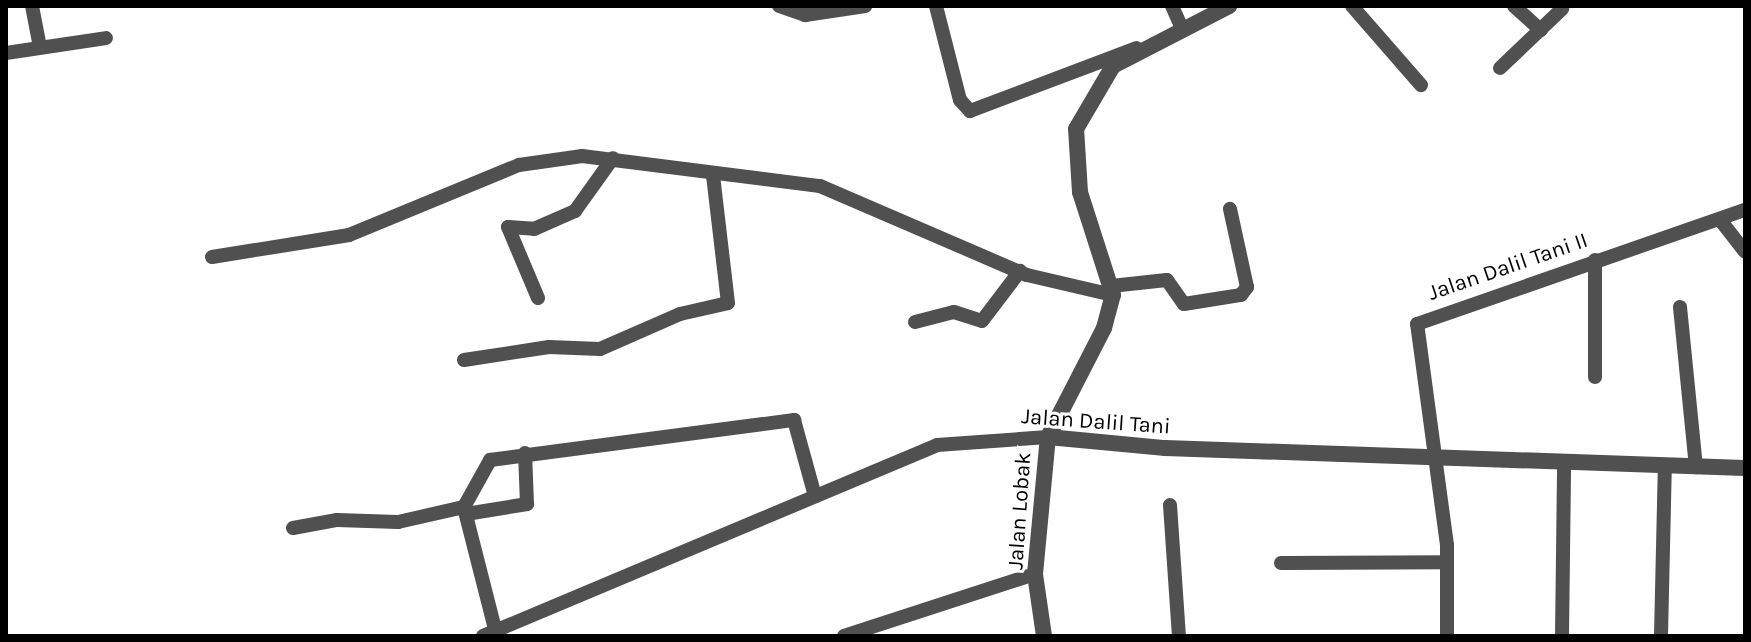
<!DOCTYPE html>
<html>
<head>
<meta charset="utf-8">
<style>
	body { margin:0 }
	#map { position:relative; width:1751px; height:642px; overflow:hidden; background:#fff; font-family:Karla,sans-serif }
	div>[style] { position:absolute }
	.minor>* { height:14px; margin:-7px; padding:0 7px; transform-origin:7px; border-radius:7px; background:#505050 }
	.tertiary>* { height:16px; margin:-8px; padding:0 8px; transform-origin:8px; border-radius:8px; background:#505050 }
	span { translate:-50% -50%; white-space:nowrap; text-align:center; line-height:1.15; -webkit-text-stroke:6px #fff; paint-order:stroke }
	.street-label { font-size:22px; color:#000 }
	.frame { position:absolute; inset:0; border:8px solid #000; pointer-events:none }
</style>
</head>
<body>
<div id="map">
	<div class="minor">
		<i style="left:32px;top:6px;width:42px;rotate:79deg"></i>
		<i style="left:779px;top:6px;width:28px;rotate:19deg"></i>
		<i style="left:805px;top:15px;width:61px;rotate:-8.5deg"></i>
		<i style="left:936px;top:6px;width:97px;rotate:75.7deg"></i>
		<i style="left:960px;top:100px;width:15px;rotate:48deg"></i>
		<i style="left:970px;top:111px;width:178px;rotate:-20.7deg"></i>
		<i style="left:1172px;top:6px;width:24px;rotate:66deg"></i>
		<i style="left:1352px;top:6px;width:105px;rotate:48.9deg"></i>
		<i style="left:1514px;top:6px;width:36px;rotate:42deg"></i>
		<i style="left:6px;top:53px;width:101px;rotate:-8.5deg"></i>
		<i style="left:1500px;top:68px;width:86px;rotate:-43.6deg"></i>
		<i style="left:1721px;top:221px;width:39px;rotate:52deg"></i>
		<i style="left:212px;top:257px;width:139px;rotate:-9.1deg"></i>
		<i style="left:349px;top:235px;width:184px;rotate:-22.4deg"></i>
		<i style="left:519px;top:165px;width:64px;rotate:-8.1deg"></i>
		<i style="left:582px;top:156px;width:240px;rotate:7.2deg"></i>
		<i style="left:820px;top:186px;width:225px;rotate:23.3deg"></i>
		<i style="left:1027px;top:275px;width:88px;rotate:13.1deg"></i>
		<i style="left:1111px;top:286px;width:56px;rotate:-6.1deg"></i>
		<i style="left:1167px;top:280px;width:29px;rotate:55deg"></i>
		<i style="left:1184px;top:304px;width:58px;rotate:-9deg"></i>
		<i style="left:1241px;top:295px;width:10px;rotate:-53deg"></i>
		<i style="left:1247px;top:287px;width:80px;rotate:-102.3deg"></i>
		<i style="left:538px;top:298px;width:77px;rotate:-112.9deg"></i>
		<i style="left:508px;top:227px;width:26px;rotate:4deg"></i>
		<i style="left:534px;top:229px;width:45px;rotate:-23.7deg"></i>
		<i style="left:575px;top:211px;width:65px;rotate:-54.4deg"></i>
		<i style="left:1680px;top:307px;width:161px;rotate:84.3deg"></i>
		<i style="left:915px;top:322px;width:40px;rotate:-14.4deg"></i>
		<i style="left:954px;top:312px;width:29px;rotate:18deg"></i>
		<i style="left:982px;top:321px;width:63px;rotate:-52.8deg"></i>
		<i style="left:464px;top:360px;width:86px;rotate:-8.7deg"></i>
		<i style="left:549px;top:347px;width:51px;rotate:2.2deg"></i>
		<i style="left:600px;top:349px;width:87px;rotate:-23.6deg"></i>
		<i style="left:680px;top:314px;width:49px;rotate:-12.9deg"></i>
		<i style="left:728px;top:303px;width:129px;rotate:-96.7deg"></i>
		<i style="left:1595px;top:377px;width:117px;rotate:-90deg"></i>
		<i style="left:1170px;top:505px;width:131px;rotate:86.1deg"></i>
		<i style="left:466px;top:514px;width:62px;rotate:-9.3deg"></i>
		<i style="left:527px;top:504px;width:51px;rotate:-92.2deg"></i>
		<i style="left:293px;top:528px;width:45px;rotate:-10.3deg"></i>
		<i style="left:337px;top:520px;width:61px;rotate:1.9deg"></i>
		<i style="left:398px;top:522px;width:68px;rotate:-12.8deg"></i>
		<i style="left:1281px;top:563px;width:166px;rotate:-0.3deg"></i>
		<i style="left:495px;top:629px;width:126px;rotate:-104.3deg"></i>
		<i style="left:464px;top:507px;width:54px;rotate:-61deg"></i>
		<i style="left:490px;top:460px;width:307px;rotate:-7.5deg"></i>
		<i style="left:794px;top:420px;width:79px;rotate:74.6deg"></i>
		<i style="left:483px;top:636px;width:493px;rotate:-22.8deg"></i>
		<i style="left:937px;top:445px;width:111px;rotate:-4.1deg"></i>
		<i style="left:844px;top:636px;width:201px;rotate:-18deg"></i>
		<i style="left:1447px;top:636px;width:91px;rotate:-90deg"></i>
		<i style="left:1447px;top:545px;width:223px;rotate:-97.7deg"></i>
		<i style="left:1417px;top:324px;width:347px;rotate:-19.2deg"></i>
		<i style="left:1562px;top:636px;width:172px;rotate:-89.3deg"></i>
		<i style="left:1661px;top:636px;width:170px;rotate:-88.7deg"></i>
	</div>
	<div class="tertiary">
		<i style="left:1048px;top:437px;width:118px;rotate:5.4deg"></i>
		<i style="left:1165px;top:448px;width:580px;rotate:1.97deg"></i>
		<i style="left:1044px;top:636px;width:63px;rotate:-98.3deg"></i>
		<i style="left:1035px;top:574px;width:138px;rotate:-84.6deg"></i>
		<i style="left:1048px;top:437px;width:123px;rotate:-62.8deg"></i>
		<i style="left:1104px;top:328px;width:34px;rotate:-75deg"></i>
		<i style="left:1113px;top:295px;width:108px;rotate:-107.8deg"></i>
		<i style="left:1080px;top:192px;width:63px;rotate:-93.6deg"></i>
		<i style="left:1076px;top:129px;width:73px;rotate:-59.6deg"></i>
		<i style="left:1113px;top:66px;width:131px;rotate:-27.3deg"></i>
	</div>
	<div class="street-label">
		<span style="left:1508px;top:267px;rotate:-19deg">Jalan Dalil Tani II</span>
		<span style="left:1096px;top:422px;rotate:4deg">Jalan Dalil Tani</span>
		<span style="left:1020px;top:511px;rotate:-86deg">Jalan Lobak</span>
	</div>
	<div class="frame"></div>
</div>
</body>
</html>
